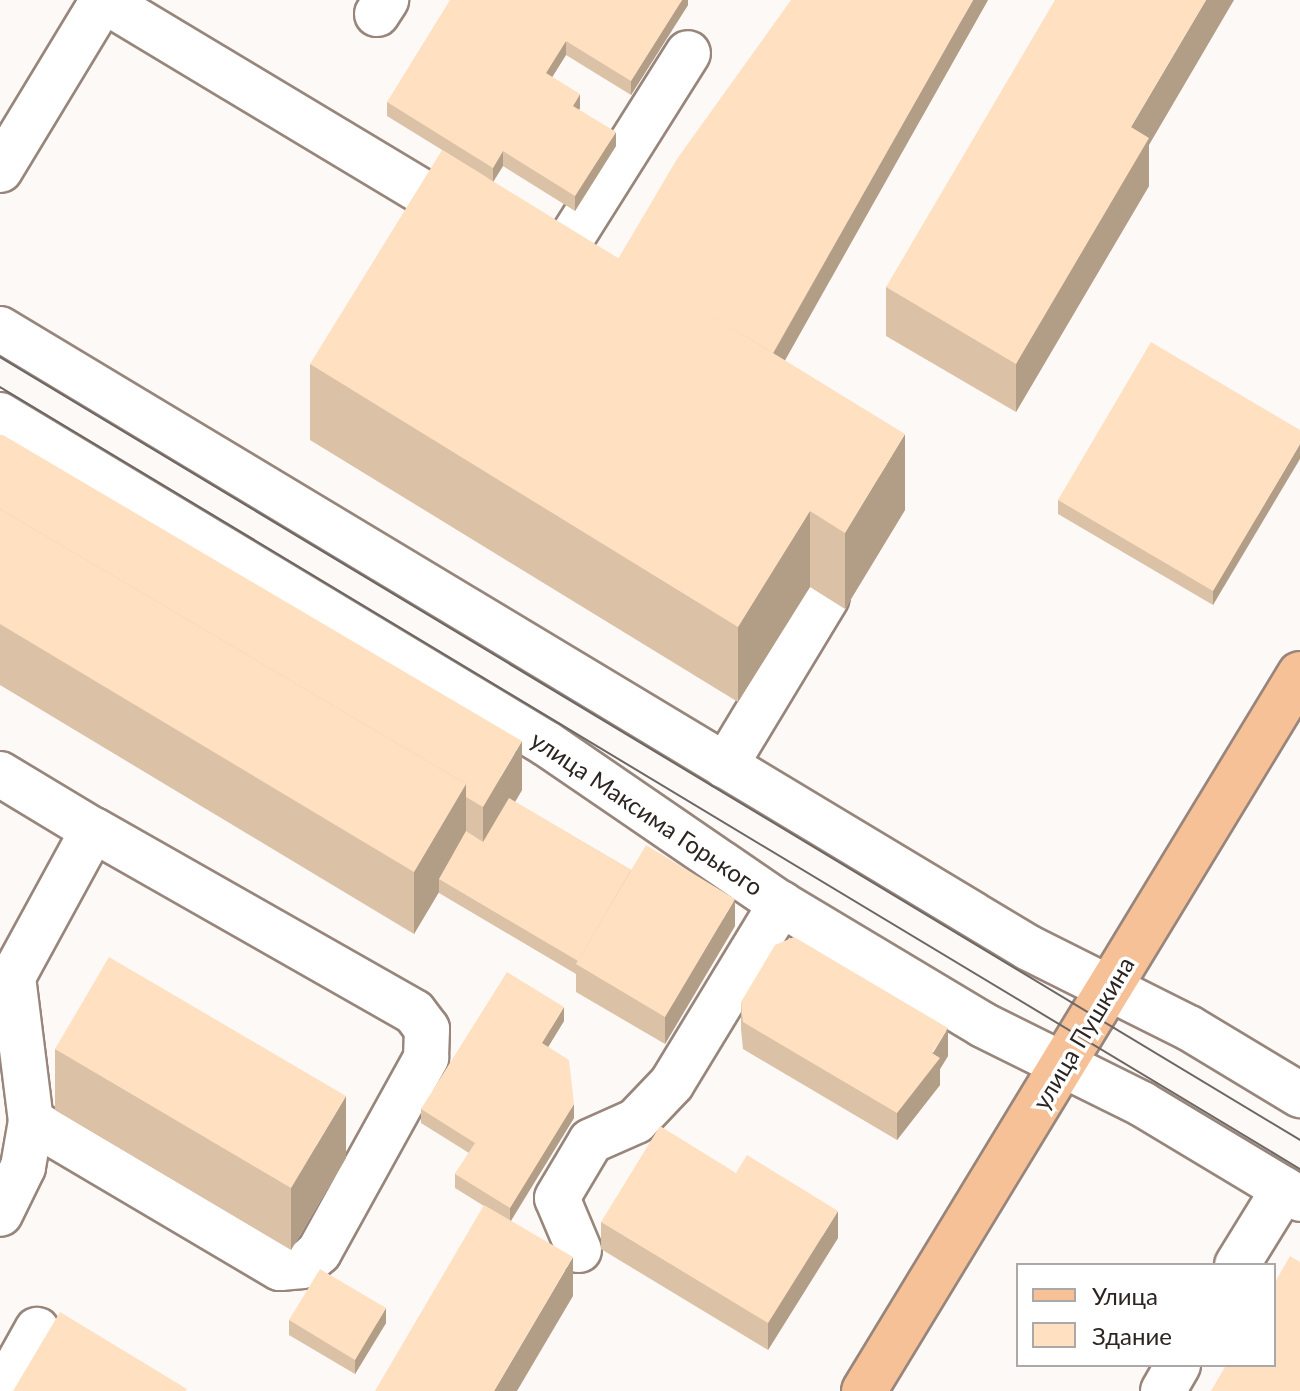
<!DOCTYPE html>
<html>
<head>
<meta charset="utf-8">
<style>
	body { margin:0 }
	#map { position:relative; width:1300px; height:1391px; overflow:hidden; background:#fdf9f7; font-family:Lato,sans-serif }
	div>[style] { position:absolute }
	.roads { filter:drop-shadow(2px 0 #98867c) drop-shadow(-2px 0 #98867c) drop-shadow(0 2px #98867c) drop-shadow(0 -2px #98867c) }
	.minor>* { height:44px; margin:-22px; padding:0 22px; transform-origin:22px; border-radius:22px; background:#fff }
	.major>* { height:44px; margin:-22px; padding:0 22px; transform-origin:22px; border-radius:22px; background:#f7c197 }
	.tram>* { height:2px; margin:-1px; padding:0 1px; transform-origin:1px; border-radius:1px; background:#6d6764 }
	.wall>* { inset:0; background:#dbc1a6 }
	.shaded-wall>* { inset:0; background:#b29d87 }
	.building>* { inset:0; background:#ffe0c1 }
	span { translate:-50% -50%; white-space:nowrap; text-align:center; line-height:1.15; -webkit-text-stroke:7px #fff; paint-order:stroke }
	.street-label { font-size:24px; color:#2d2522 }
	.legend { position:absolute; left:1016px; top:1263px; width:260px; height:104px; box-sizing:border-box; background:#fff; border:2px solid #aba8a7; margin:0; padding:10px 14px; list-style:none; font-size:24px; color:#2d2522 }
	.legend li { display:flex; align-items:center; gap:16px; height:40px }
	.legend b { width:40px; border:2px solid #aba8a7 }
</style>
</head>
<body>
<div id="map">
	<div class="roads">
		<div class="minor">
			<i style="left:103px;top:0;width:426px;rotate:31deg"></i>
			<i style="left:377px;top:14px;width:17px;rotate:-57deg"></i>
			<i style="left:0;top:170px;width:199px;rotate:-58.8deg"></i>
			<i style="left:537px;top:260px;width:17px;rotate:31deg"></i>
			<i style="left:552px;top:269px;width:255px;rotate:-57.8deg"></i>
			<i style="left:0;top:329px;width:1201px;rotate:31.03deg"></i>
			<i style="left:1029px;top:948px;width:179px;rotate:26.6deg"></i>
			<i style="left:1189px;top:1028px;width:130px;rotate:31.1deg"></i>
			<i style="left:0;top:415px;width:638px;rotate:31.03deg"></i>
			<i style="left:547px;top:744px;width:283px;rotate:34.4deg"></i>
			<i style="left:781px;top:904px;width:235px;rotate:30.9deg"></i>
			<i style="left:983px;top:1025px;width:178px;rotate:26.4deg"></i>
			<i style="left:1142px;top:1104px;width:184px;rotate:31deg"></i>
			<i style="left:725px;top:766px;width:197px;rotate:-58.9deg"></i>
			<i style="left:0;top:774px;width:109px;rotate:31.1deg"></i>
			<i style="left:93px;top:830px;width:167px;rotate:118.6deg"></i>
			<i style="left:13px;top:977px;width:145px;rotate:82.9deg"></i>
			<i style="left:31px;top:1121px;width:47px;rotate:99.9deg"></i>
			<i style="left:23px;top:1167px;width:52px;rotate:116.1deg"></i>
			<i style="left:31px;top:1121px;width:289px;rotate:30.6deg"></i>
			<i style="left:280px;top:1268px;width:23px;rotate:-5deg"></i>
			<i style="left:303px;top:1266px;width:21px;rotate:-41deg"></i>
			<i style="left:319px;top:1252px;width:222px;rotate:-61.1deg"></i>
			<i style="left:426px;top:1058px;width:29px;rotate:-88deg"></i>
			<i style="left:427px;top:1029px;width:21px;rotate:-127deg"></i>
			<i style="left:414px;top:1012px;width:369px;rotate:-150.4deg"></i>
			<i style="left:579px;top:1250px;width:56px;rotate:-112.9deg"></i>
			<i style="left:557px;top:1198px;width:66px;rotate:-59.2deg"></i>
			<i style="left:591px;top:1141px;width:49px;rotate:-24deg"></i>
			<i style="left:636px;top:1121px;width:52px;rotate:-46.5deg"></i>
			<i style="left:672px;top:1083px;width:210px;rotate:-58.7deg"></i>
			<i style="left:1237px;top:1265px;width:89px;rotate:-58.3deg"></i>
			<i style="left:3px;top:1391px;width:70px;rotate:-60.9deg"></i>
			<i style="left:1163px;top:1391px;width:30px;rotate:-60deg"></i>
		</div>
		<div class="major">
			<i style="left:864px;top:1391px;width:839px;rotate:-58.7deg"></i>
		</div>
	</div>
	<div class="tram">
		<i style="left:0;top:357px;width:1518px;rotate:31.06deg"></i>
		<i style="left:0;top:387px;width:1517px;rotate:31.03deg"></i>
	</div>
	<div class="wall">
		<i style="clip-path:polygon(688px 0,688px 5px,631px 95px,566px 55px,552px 77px,580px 108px,579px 110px,616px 146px,575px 211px,503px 166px,493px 182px,618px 259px,988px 0,784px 360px,905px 510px,845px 609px,810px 587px,738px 702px,310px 440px,310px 364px,486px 177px,387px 116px,387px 102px)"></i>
		<i style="clip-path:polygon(1149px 145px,1149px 186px,1016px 412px,886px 336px,886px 287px)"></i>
		<i style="clip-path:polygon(1300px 430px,1213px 605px,1058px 514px,1058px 500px)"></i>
		<i style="clip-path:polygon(0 435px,522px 790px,515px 802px,631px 870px,735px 926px,665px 1044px,576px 992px,576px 974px,439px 893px,439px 892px,414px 934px,0 685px)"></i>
		<i style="clip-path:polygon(741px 1002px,948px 1056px,940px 1069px,940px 1085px,897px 1140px,743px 1049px,741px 1029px)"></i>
		<i style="clip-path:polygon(564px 1021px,548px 1047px,574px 1118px,511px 1221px,573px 1296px,484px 1206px,455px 1188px,455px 1174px,469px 1153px,421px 1123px,421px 1109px)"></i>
		<i style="clip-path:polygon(55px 1049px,346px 1158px,291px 1250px,55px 1110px)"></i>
		<i style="clip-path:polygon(601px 1222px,838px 1238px,768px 1350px,601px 1249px)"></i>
		<i style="clip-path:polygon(289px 1320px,386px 1323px,355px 1374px,289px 1335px)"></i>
	</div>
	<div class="shaded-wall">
		<i style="clip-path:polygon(682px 0,688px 0,688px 5px,631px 95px,631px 81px)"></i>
		<i style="clip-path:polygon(973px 0,988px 0,761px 403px,761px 375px)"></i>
		<i style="clip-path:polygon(1206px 0,1234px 0,1149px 145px,1149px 186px,1016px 412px,1016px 364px,1131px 127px)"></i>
		<i style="clip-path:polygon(566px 41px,566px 55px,546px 87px,546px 73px)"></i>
		<i style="clip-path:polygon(580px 94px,580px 108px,573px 120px,573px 106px)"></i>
		<i style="clip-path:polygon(616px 132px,616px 146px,575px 211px,575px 196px)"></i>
		<i style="clip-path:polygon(503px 151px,503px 166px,493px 182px,493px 168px)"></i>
		<i style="clip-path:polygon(905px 434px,905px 510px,845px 609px,845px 533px)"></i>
		<i style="clip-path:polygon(1300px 444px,1300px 459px,1213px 605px,1213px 591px)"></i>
		<i style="clip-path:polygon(810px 511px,810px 587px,738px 702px,738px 627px)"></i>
		<i style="clip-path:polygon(522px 741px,522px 790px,483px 856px,483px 807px)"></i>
		<i style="clip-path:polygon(466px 784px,466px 845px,439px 879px,439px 892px,414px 934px,414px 872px)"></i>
		<i style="clip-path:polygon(735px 899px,735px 926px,665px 1044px,665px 1017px)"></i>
		<i style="clip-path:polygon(564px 1007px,564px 1021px,542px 1057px,542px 1043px)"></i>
		<i style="clip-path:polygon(948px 1028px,948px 1056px,940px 1069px,940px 1085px,897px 1140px,897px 1113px)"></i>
		<i style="clip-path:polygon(346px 1096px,346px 1158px,291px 1250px,291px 1188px)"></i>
		<i style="clip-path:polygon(574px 1104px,574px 1118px,510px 1222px,510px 1208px)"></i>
		<i style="clip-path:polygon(838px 1211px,838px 1238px,768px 1350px,768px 1323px)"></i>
		<i style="clip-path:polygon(573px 1257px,573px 1296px,517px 1391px,494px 1391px)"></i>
		<i style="clip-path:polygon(386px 1308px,386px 1323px,355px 1374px,355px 1360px)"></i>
	</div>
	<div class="building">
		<i style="clip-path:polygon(450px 0,682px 0,631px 81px,566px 41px,546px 73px,580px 94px,573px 106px,616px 132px,575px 196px,503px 151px,493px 168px,387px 102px)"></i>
		<i style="clip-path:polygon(791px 0,973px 0,773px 353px,618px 259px,677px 159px)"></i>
		<i style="clip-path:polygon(1055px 0,1206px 0,1131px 127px,1149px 138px,1016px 364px,886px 287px)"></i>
		<i style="clip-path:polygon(442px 150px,905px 434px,845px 533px,810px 511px,738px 627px,310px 364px)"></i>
		<i style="clip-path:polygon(1151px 342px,1300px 430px,1300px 444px,1213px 591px,1058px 500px)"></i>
		<i style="clip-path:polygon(0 435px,3px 435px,522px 741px,483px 807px,466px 797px,466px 784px,0 509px)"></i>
		<i style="clip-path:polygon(0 509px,466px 784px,414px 872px,0 624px)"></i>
		<i style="clip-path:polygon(509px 798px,631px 870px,578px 961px,439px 879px,466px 831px,483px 842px)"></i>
		<i style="clip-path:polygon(646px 845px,735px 899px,665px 1017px,576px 964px)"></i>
		<i style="clip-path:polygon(794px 937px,948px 1028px,932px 1053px,940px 1058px,897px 1113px,743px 1022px,741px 1002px,775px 945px)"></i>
		<i style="clip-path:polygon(109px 957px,346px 1096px,291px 1188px,55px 1049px)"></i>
		<i style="clip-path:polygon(507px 972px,564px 1007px,542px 1043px,569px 1060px,574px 1104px,510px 1208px,455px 1174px,475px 1143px,421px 1109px)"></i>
		<i style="clip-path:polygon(660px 1126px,736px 1173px,747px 1155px,838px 1211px,768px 1323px,601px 1222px)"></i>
		<i style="clip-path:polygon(484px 1205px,573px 1257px,494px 1391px,375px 1391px)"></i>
		<i style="clip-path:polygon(1290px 1256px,1300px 1262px,1300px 1391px,1211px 1391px,1226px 1365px,1274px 1365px,1274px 1284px)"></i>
		<i style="clip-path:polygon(320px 1269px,386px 1308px,355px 1360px,289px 1320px)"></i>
		<i style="clip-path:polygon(60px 1312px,187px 1389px,185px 1391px,13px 1391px)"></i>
	</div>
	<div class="street-label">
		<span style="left:647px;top:813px;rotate:34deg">улица Максима Горького</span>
		<span style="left:1083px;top:1033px;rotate:-59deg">улица Пушкина</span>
	</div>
	<ul class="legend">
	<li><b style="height:10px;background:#f7c197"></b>Улица</li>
	<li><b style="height:22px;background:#ffe0c1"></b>Здание</li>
	</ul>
</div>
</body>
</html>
